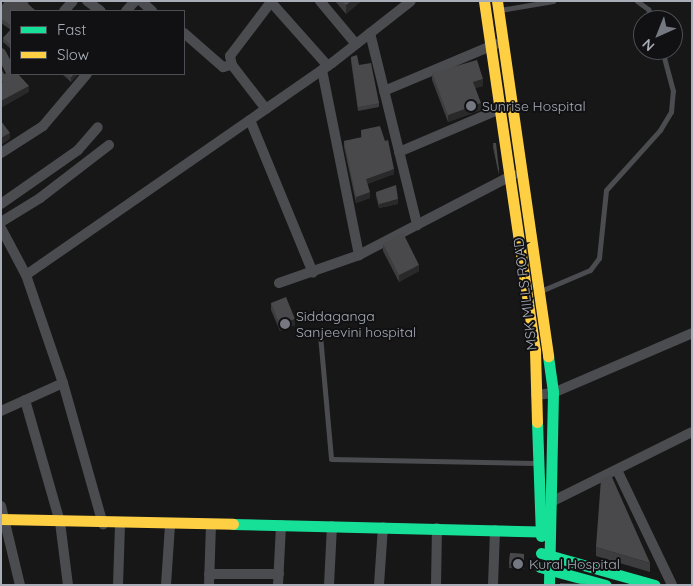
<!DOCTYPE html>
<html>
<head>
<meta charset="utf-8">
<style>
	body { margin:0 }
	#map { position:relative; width:693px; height:586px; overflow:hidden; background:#171717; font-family:Quicksand,sans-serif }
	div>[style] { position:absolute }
	.lane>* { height:5px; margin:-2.5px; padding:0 2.5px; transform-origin:2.5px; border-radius:2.5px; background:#4b4c50 }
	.street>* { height:10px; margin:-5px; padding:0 5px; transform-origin:5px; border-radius:5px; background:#4b4c50 }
	.fast>* { height:11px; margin:-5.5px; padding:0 5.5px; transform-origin:5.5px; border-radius:5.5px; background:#16e098 }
	.slow>* { height:11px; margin:-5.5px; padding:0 5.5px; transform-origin:5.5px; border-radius:5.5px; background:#ffcf43 }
	.wall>* { inset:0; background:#3d3d3f }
	.shaded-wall>* { inset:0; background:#29292a }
	.building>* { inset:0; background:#49494c }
	.dots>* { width:14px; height:14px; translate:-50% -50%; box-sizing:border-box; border:2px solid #111113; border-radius:50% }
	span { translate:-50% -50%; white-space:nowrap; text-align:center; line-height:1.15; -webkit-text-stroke:4px #111113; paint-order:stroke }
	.poi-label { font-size:14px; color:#a8adb8 }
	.left { translate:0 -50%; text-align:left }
	.street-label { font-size:14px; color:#a8adb8 }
	.frame { position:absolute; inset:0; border:2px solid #a8adb8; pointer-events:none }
	.legend { position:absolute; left:10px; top:10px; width:175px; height:65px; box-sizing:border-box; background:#111113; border:1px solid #4d4f55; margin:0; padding:6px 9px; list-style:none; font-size:15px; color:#a8adb8 }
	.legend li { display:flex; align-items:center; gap:10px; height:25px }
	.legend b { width:25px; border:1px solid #4d4f55 }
	.north { position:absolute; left:633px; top:10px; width:50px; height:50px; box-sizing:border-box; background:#111113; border:1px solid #4d4f55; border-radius:50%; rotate:224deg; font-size:14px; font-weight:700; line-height:20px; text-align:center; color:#a8adb8 }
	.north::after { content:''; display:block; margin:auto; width:18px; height:22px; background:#757880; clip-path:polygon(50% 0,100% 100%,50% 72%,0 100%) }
</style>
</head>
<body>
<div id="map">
	<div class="lane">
		<i style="left:637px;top:1px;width:14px;rotate:36deg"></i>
		<i style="left:648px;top:9px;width:12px;rotate:66deg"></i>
		<i style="left:500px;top:10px;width:54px;rotate:-9.6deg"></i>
		<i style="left:543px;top:290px;width:51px;rotate:-23.1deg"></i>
		<i style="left:590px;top:270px;width:15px;rotate:-53deg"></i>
		<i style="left:599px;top:258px;width:68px;rotate:-84.1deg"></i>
		<i style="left:606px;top:190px;width:81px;rotate:-48deg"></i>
		<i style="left:660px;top:130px;width:21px;rotate:-59deg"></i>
		<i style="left:671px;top:112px;width:21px;rotate:-85deg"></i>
		<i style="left:673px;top:91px;width:42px;rotate:-105deg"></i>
		<i style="left:320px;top:335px;width:124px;rotate:84.9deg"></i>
		<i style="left:331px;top:459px;width:205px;rotate:1.1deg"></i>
	</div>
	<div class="street">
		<i style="left:87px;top:1px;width:17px;rotate:36deg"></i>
		<i style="left:141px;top:1px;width:15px;rotate:42deg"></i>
		<i style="left:270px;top:1px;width:87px;rotate:48.3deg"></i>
		<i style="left:320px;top:1px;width:56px;rotate:50.1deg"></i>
		<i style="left:64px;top:11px;width:13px;rotate:-48deg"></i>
		<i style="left:126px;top:11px;width:13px;rotate:-48deg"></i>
		<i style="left:184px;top:33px;width:52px;rotate:41.1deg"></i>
		<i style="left:223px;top:67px;width:9px;rotate:-13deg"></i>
		<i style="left:370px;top:33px;width:198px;rotate:76.2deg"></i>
		<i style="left:1px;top:53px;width:21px;rotate:62deg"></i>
		<i style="left:322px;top:70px;width:189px;rotate:78.7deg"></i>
		<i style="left:384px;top:91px;width:121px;rotate:-22.8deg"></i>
		<i style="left:266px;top:109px;width:56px;rotate:-127.7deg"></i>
		<i style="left:232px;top:65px;width:9px;rotate:-103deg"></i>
		<i style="left:230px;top:56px;width:68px;rotate:-52.8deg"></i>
		<i style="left:250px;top:120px;width:165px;rotate:67.6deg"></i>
		<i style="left:399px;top:152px;width:110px;rotate:-23.1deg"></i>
		<i style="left:1px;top:153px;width:50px;rotate:-32.7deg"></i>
		<i style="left:43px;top:126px;width:68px;rotate:-49.8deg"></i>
		<i style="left:1px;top:204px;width:94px;rotate:-35deg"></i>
		<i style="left:78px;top:150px;width:30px;rotate:-49deg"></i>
		<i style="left:1px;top:222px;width:46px;rotate:-31.6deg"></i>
		<i style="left:40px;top:198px;width:87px;rotate:-37.5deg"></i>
		<i style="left:1px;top:228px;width:53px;rotate:62deg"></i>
		<i style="left:26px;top:275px;width:114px;rotate:71.1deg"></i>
		<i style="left:63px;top:383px;width:147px;rotate:74.2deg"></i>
		<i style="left:26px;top:275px;width:372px;rotate:-34.7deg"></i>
		<i style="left:332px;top:63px;width:100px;rotate:-38.1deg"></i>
		<i style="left:279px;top:283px;width:85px;rotate:-19.3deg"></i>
		<i style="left:359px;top:255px;width:174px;rotate:-27.5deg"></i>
		<i style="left:536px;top:395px;width:17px;rotate:-7deg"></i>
		<i style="left:553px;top:393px;width:151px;rotate:-23.3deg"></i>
		<i style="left:25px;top:400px;width:127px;rotate:74deg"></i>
		<i style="left:60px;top:522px;width:64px;rotate:82.8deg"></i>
		<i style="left:1px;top:411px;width:68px;rotate:-24.3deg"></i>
		<i style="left:617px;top:470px;width:127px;rotate:64.4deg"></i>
		<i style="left:551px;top:502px;width:157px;rotate:-26.4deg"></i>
		<i style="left:1px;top:506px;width:81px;rotate:76.5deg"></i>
		<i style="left:209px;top:574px;width:70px"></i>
		<i style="left:118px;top:585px;width:61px;rotate:-88.1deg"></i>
		<i style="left:166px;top:585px;width:61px;rotate:-86.2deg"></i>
		<i style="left:209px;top:585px;width:61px;rotate:-88.1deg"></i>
		<i style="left:278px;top:585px;width:60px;rotate:-87.1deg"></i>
		<i style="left:329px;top:585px;width:59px;rotate:-87.1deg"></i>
		<i style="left:379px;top:585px;width:58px;rotate:-86.1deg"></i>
		<i style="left:436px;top:585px;width:57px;rotate:-89deg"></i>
		<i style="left:493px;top:585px;width:55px;rotate:-87.9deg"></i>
	</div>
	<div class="fast">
		<i style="left:548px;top:356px;width:37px;rotate:82deg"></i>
		<i style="left:553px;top:393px;width:192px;rotate:91.2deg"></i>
		<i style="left:537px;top:422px;width:114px;rotate:88deg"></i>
		<i style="left:233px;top:524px;width:317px;rotate:1.4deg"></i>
		<i style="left:541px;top:553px;width:118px;rotate:15.7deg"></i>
		<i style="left:540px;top:567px;width:68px;rotate:15.3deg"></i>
	</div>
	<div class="slow">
		<i style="left:484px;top:1px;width:353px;rotate:81.7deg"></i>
		<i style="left:535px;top:350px;width:72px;rotate:88.4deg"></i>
		<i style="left:497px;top:1px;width:359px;rotate:81.8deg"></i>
		<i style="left:1px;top:519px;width:232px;rotate:1.2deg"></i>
	</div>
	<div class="wall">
		<i style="clip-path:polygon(5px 1px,29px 1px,28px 4px,11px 11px,11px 49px,3px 42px,3px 38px,11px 30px,1px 23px,1px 7px)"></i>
		<i style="clip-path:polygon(335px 1px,361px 1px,346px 14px)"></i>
		<i style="clip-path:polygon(351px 57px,359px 65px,379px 103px,379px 107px,358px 111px,351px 61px)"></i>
		<i style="clip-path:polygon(432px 73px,483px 86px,475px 88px,481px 110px,448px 122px,432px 80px)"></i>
		<i style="clip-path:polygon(62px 74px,78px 74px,71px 82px)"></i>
		<i style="clip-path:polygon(361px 130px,394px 174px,367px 184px,370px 198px,356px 203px,344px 147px,344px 141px,361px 138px)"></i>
		<i style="clip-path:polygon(493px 143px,499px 170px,499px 175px,493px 148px)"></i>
		<i style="clip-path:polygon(376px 192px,398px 204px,379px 208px,376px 196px)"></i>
		<i style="clip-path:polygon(383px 244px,419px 271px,399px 282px,383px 251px)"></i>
		<i style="clip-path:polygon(271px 303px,295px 325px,280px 331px,271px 310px)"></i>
		<i style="clip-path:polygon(596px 547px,650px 563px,650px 572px,596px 556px)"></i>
		<i style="clip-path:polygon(510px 553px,524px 554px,524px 569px,509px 568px)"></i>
	</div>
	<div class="shaded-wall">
		<i style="clip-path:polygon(351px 1px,361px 1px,346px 14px,346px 5px)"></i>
		<i style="clip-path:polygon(74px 74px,78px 74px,71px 82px,71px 77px)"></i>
		<i style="clip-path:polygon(483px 79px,483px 86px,473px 89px,473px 82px)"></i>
		<i style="clip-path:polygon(29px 86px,29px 92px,1px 108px,1px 101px)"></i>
		<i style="clip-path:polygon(481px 103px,481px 110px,448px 122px,448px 115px)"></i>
		<i style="clip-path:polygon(10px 133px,10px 139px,1px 145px,1px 138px)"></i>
		<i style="clip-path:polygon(394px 169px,394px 174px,366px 184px,366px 179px)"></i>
		<i style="clip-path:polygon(370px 192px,370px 198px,356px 203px,356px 197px)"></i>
		<i style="clip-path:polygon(398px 199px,398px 204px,379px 208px,379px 204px)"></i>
		<i style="clip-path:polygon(419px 265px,419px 271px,399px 282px,399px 275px)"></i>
		<i style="clip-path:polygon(295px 319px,295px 325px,280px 331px,280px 325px)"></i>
	</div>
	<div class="building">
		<i style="clip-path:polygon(5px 1px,27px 1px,26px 2px,36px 11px,11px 11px,11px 25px,1px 19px,1px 7px)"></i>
		<i style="clip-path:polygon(342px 1px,351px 1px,346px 5px)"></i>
		<i style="clip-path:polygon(11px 29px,11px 45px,3px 38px)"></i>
		<i style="clip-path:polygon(357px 55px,359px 65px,371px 63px,379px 103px,358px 107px,351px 57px)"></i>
		<i style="clip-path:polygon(477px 60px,483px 79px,473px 82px,481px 103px,448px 115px,432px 73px)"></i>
		<i style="clip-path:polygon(1px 68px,4px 74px,11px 72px,11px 74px,18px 74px,29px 86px,1px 101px,1px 83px,3px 82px,1px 81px)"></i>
		<i style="clip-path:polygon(68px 74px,74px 74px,71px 77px)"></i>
		<i style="clip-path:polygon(1px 121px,10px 133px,1px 138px)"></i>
		<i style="clip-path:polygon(380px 126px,385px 141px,388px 140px,394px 169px,366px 179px,370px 192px,356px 197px,344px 141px,362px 137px,361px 130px)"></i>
		<i style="clip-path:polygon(493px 143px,496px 143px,499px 170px,498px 170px)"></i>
		<i style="clip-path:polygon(396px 185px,398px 199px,379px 204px,376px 192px)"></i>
		<i style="clip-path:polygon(403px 233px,419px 265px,399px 275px,383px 244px)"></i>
		<i style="clip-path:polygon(286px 297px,295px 319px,280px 325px,271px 303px)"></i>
		<i style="clip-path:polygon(611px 475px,650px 563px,596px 547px,601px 479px)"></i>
		<i style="clip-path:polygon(510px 553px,524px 554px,524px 565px,509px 564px)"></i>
		<i style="clip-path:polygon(560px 583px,587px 584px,587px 585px,560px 585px)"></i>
	</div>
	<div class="dots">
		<i style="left:471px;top:106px;background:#757880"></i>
		<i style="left:285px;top:324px;background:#757880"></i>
		<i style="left:518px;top:564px;background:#757880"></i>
	</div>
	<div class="poi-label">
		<span class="left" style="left:482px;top:106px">Sunrise Hospital</span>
		<span class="left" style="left:296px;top:324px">Siddaganga<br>Sanjeevini hospital</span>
		<span class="left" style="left:529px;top:564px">Kural Hospital</span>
	</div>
	<div class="street-label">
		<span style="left:525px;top:294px;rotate:-97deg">MSK MILLS ROAD</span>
	</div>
	<div class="frame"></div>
	<ul class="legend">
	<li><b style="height:6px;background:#16e098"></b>Fast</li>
	<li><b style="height:6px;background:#ffcf43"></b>Slow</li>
	</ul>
	<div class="north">N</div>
</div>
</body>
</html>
